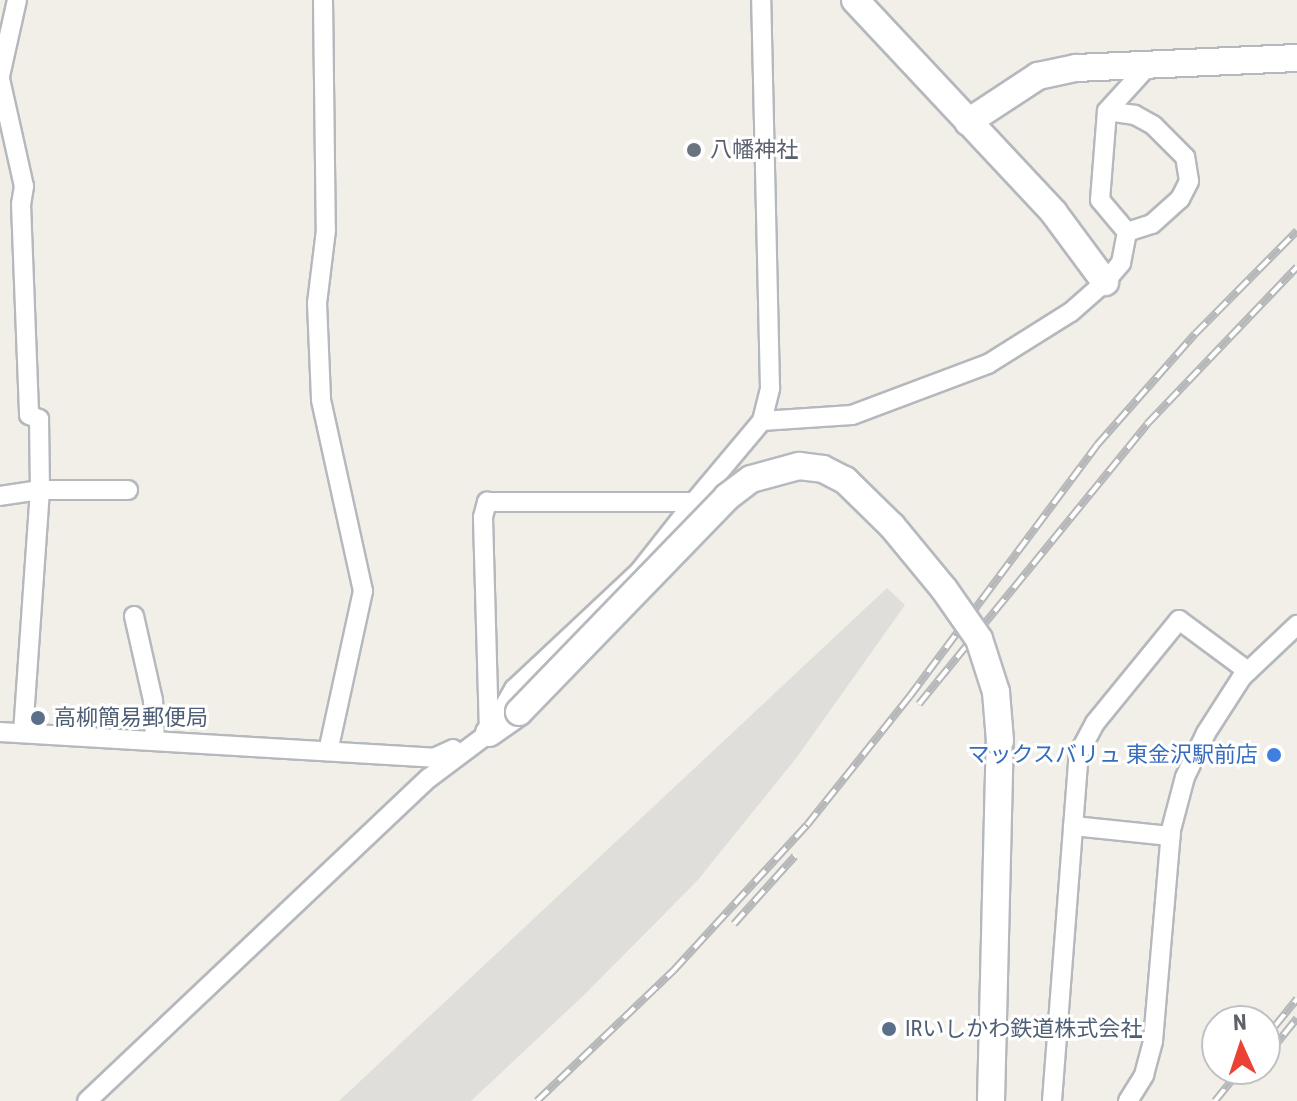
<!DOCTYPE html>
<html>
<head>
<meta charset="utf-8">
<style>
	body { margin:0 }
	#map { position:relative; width:1297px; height:1101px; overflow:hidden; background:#f1efe8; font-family:"Roboto Condensed","Noto Sans JP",sans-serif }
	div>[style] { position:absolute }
	.industrial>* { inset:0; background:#e0deda }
	.roads { filter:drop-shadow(2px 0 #b5b8bc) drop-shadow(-2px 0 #b5b8bc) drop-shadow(0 2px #b5b8bc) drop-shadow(0 -2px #b5b8bc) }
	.street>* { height:18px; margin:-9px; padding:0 9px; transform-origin:9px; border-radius:9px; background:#fff }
	.secondary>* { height:26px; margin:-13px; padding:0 13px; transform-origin:13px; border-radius:13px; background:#fff }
	.rail>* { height:8px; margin-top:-4px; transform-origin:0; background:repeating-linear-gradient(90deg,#fff 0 15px,#b6b7b8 0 30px); box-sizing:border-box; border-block:2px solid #b6b7b8 }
	.bridges { filter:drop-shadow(2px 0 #b6babf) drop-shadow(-2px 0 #b6babf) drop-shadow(0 2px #b6babf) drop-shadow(0 -2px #b6babf) }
	.secondary-bridge>* { height:26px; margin:-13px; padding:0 13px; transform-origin:13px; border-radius:13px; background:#fff }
	.dots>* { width:22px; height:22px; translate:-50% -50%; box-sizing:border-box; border:4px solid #fff; border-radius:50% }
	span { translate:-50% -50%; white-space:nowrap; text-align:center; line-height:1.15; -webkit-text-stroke:6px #fff; paint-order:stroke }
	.worship-label { font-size:22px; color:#5b616d }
	.left { translate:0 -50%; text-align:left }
	.service-label { font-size:22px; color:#4e5e75 }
	.shop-label { font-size:22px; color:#366cbe }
	.right { translate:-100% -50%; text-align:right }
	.north { position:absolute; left:1201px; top:1005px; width:80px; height:80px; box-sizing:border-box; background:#fff; border:2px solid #bfc1c3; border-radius:50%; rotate:357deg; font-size:22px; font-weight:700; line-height:32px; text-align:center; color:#5f6368 }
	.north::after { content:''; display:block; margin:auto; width:28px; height:36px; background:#ea4335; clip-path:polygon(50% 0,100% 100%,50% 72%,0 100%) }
</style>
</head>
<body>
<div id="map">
	<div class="industrial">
		<i style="clip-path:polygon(887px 588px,905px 605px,797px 757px,697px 881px,584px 995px,471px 1101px,339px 1101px)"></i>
	</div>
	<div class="roads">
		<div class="street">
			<i style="left:323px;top:0;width:230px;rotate:89.3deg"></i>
			<i style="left:326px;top:230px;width:74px;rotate:97deg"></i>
			<i style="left:317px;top:303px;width:97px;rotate:87.6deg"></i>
			<i style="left:321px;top:400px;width:196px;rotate:77.6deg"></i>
			<i style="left:363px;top:591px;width:164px;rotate:102.3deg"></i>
			<i style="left:0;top:76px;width:78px;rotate:-77.4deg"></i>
			<i style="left:0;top:79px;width:110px;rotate:77.4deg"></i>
			<i style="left:24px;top:186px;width:18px;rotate:99deg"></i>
			<i style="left:21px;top:204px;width:211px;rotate:87.8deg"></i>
			<i style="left:29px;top:415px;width:11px;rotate:22deg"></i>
			<i style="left:39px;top:419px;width:71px;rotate:89.2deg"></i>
			<i style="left:40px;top:490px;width:40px;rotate:171.5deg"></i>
			<i style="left:1107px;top:111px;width:61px;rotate:-47.7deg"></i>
			<i style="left:762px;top:421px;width:90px;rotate:-3.8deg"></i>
			<i style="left:852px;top:415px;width:145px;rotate:-20.6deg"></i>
			<i style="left:988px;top:364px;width:98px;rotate:-32.1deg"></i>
			<i style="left:1071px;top:312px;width:45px;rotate:-41.4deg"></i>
			<i style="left:1105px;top:282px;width:25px;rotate:-50deg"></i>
			<i style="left:1121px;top:263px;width:32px;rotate:-79deg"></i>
			<i style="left:1127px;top:232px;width:26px;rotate:-18deg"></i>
			<i style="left:1152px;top:224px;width:38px;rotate:-42deg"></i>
			<i style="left:1180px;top:199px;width:20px;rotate:-63deg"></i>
			<i style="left:1189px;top:181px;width:24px;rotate:-99deg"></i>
			<i style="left:1185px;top:157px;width:45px;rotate:-135deg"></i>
			<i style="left:1153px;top:125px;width:21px;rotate:-151deg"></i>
			<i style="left:1135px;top:115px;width:28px;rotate:-172deg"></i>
			<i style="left:1107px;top:111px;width:89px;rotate:94.5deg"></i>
			<i style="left:1100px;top:200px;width:42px;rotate:49.8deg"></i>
			<i style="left:134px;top:616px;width:86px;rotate:77.3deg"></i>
			<i style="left:153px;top:700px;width:41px;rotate:87.2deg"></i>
			<i style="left:0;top:732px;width:435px;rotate:3.4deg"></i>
			<i style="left:434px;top:758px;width:21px;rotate:-25deg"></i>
			<i style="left:23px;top:733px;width:244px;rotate:-86deg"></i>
			<i style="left:40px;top:490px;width:88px"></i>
			<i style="left:489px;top:733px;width:216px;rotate:-91.6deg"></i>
			<i style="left:483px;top:517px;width:16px;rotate:-75deg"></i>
			<i style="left:487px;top:502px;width:207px"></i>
			<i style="left:694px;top:502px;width:106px;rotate:-50deg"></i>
			<i style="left:762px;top:421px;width:34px;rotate:-76deg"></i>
			<i style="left:770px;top:388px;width:388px;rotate:-91.3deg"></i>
			<i style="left:1073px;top:826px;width:98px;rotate:5.9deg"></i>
			<i style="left:87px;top:1101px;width:470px;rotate:-43.4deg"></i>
			<i style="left:429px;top:778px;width:75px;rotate:-36.9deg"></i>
			<i style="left:489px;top:733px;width:51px;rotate:-60.4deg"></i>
			<i style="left:514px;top:689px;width:171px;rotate:-43.1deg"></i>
			<i style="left:639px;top:572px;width:89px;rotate:-51.8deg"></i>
			<i style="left:1052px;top:1101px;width:349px;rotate:-85.6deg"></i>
			<i style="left:1079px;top:753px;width:34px;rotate:-62deg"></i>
			<i style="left:1095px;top:723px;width:133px;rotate:-50.8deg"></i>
			<i style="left:1179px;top:620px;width:86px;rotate:36.5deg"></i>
			<i style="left:1128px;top:1101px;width:31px;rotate:-58deg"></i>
			<i style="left:1144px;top:1075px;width:35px;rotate:-75deg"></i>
			<i style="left:1153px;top:1041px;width:212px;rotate:-85.1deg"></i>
			<i style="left:1171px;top:830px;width:55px;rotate:-75.2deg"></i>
			<i style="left:1185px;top:777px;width:49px;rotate:-64.5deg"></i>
			<i style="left:1206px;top:733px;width:67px;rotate:-57.3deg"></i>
			<i style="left:1242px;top:677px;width:76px;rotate:-43.4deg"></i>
		</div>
		<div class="secondary">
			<i style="left:855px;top:0;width:291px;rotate:46.9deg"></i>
			<i style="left:1054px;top:213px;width:86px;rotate:53.5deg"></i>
			<i style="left:968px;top:122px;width:84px;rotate:-33.3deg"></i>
			<i style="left:1038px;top:76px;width:39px;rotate:-12deg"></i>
			<i style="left:1076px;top:68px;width:221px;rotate:-2.6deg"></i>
			<i style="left:489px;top:733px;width:37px;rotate:-35deg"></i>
			<i style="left:991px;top:1101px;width:360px;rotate:-88.6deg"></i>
		</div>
	</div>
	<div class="rail">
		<i style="left:919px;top:704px;width:361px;rotate:-50.8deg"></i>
		<i style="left:1147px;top:424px;width:217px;rotate:-46.3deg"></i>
		<i style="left:734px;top:924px;width:91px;rotate:-48.1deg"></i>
		<i style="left:1275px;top:1026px;width:35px;rotate:-51deg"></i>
		<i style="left:1265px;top:1058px;width:51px;rotate:-51.3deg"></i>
		<i style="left:537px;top:1101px;width:190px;rotate:-43.7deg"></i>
		<i style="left:674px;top:970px;width:197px;rotate:-47.5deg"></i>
		<i style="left:807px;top:825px;width:165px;rotate:-51.4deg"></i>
		<i style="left:910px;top:696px;width:313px;rotate:-53.3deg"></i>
		<i style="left:1097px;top:445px;width:148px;rotate:-48.6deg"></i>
		<i style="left:1195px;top:334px;width:145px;rotate:-45.3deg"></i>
		<i style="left:1215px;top:1101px;width:41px;rotate:-50.9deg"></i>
	</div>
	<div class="bridges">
		<div class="secondary-bridge">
			<i style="left:519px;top:712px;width:299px;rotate:-45.9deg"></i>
			<i style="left:727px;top:497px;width:30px;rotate:-37deg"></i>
			<i style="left:751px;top:479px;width:50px;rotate:-15.2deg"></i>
			<i style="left:799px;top:466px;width:24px;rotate:7deg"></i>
			<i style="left:823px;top:469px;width:25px;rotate:27deg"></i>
			<i style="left:845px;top:480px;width:66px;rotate:44.4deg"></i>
			<i style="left:892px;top:526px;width:82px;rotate:50.5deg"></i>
			<i style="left:944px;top:589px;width:61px;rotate:55deg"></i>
			<i style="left:979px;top:639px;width:56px;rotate:72.2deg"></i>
			<i style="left:996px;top:692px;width:49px;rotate:85.3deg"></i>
		</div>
	</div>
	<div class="dots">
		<i style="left:694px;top:150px;background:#6b7280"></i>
		<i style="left:38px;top:718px;background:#5c6f8a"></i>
		<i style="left:1274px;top:755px;background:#3f7fe0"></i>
		<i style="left:889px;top:1029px;background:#5c6f8a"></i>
	</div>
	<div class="worship-label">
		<span class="left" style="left:710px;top:150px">八幡神社</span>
	</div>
	<div class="service-label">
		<span class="left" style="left:54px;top:718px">高柳簡易郵便局</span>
		<span class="left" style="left:905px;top:1029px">IRいしかわ鉄道株式会社</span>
	</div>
	<div class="shop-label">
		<span class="right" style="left:1258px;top:755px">マックスバリュ 東金沢駅前店</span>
	</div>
	<div class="north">N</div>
</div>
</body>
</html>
